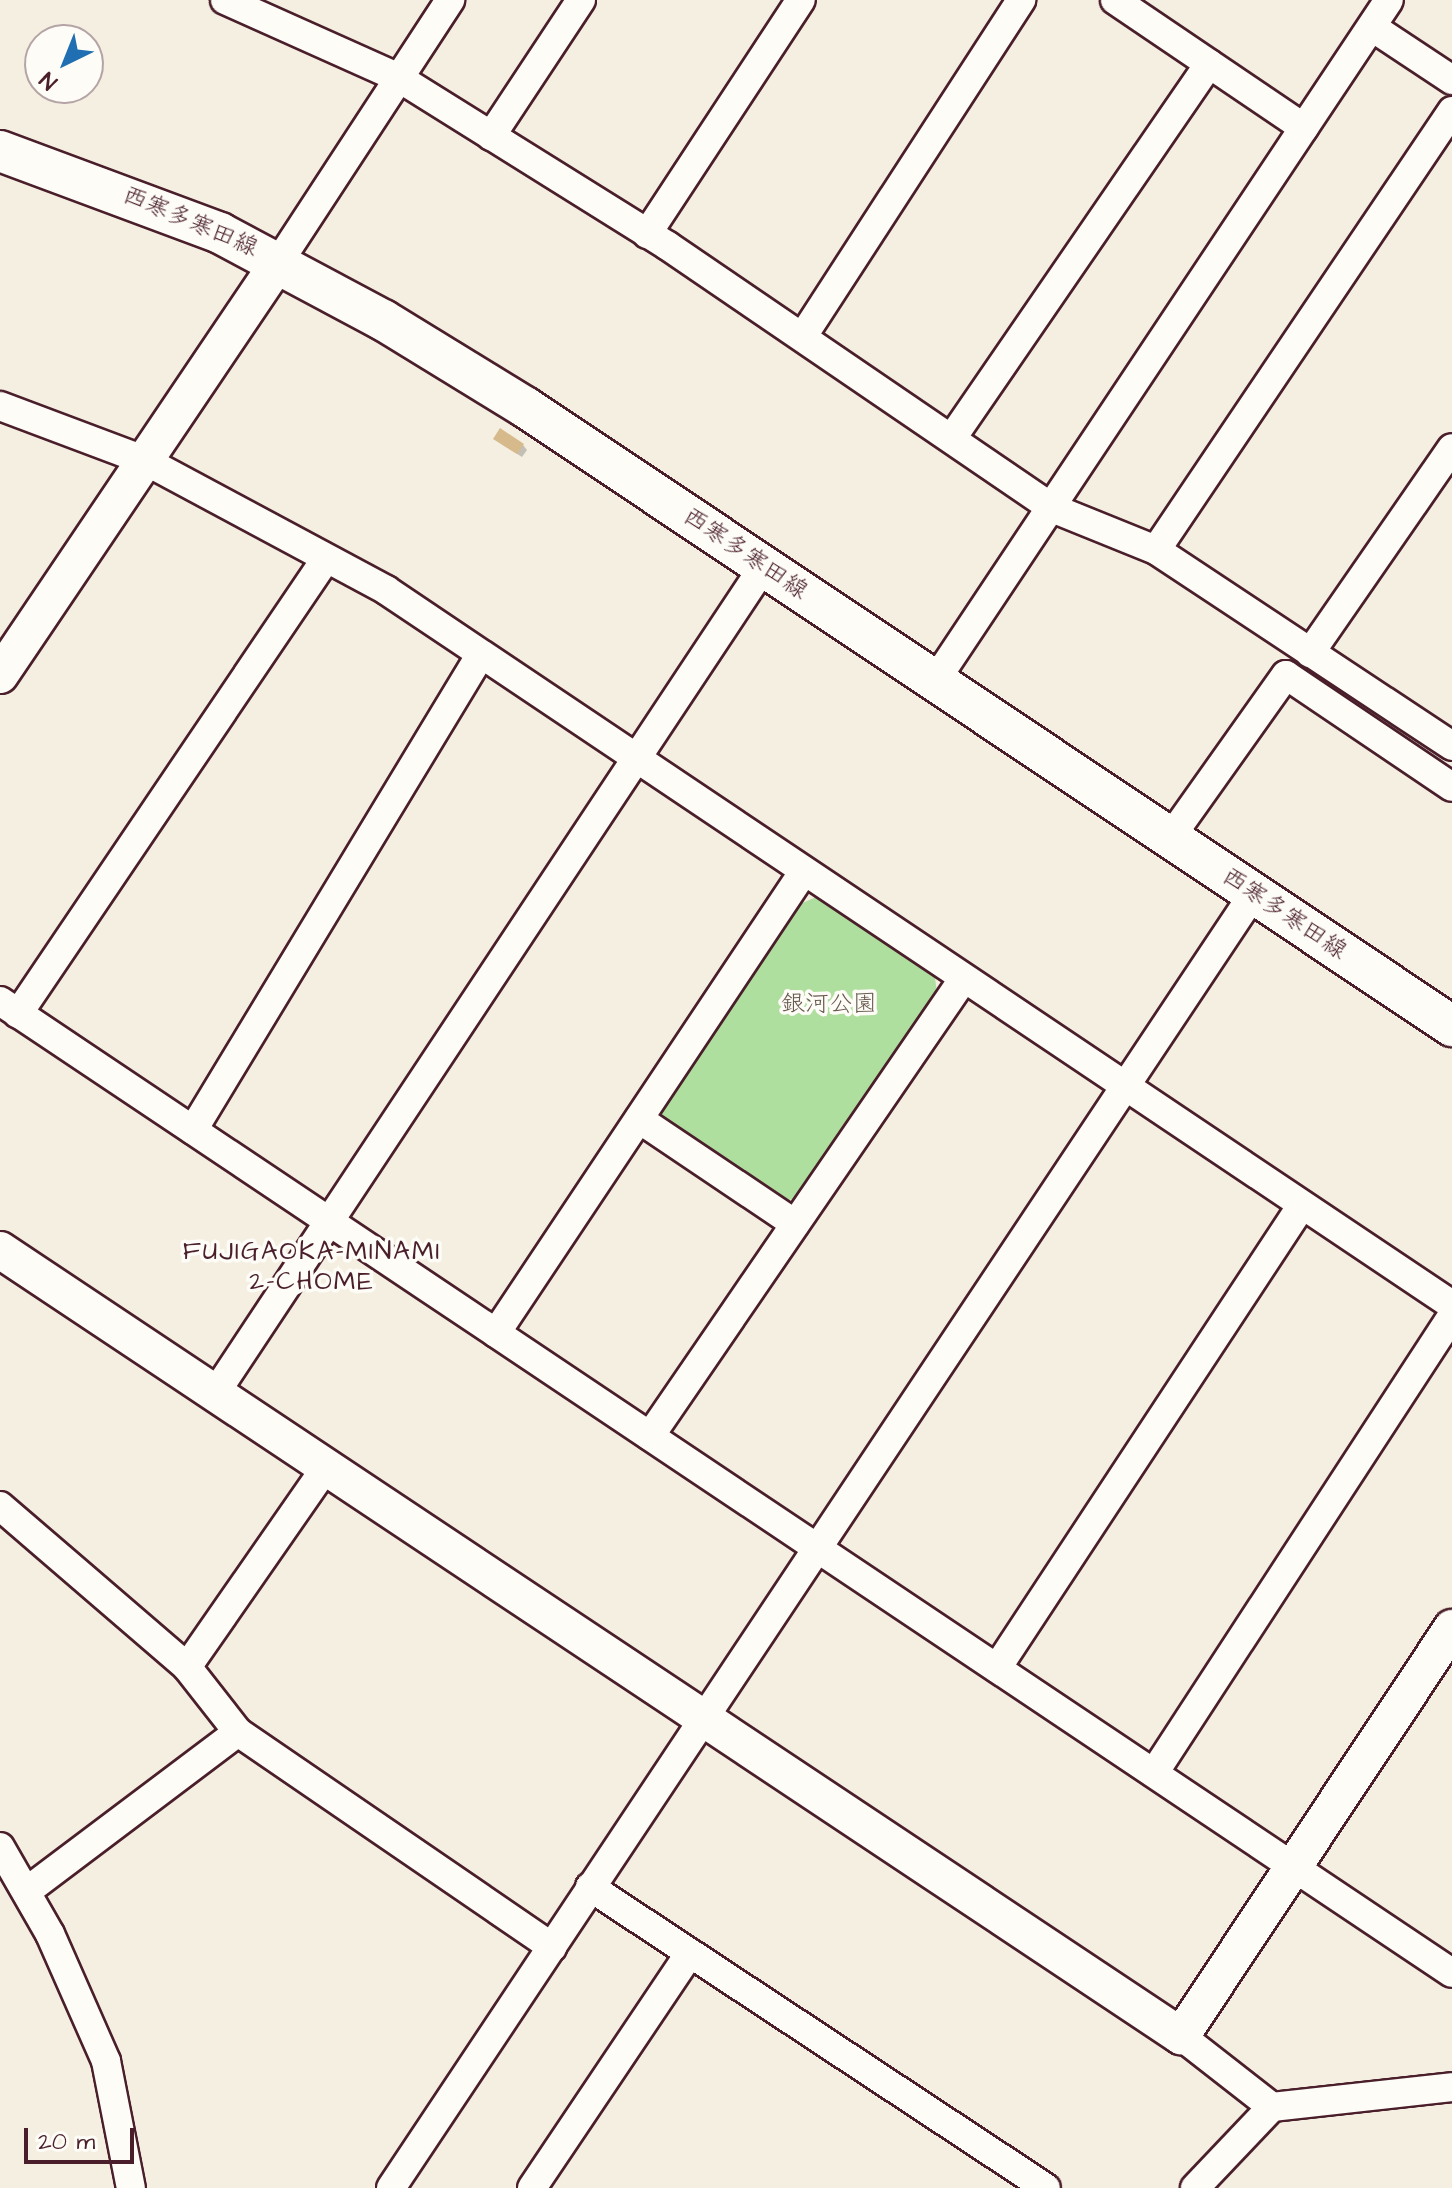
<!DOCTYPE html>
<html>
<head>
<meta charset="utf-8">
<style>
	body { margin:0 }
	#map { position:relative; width:1452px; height:2188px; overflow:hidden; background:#f5efe1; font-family:"Architects Daughter","Klee One",sans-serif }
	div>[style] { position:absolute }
	.green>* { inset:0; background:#afdf9e }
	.shadow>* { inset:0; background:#0003 }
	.building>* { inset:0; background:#d7ba8b }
	.roads { filter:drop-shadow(2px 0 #4a1f2b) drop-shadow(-2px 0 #4a1f2b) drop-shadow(0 2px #4a1f2b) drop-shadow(0 -2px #4a1f2b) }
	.minor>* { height:28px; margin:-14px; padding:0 14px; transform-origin:14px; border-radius:14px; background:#fdfcf7 }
	.tertiary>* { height:36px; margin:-18px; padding:0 18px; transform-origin:18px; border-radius:18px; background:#fdfcf7 }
	.secondary>* { height:40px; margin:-20px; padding:0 20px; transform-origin:20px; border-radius:20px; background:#fdfcf7 }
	span { translate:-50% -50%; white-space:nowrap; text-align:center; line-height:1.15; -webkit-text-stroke:7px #fdfcf7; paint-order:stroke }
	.street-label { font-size:24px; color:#4a1f2b }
	.park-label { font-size:24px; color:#68594e }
	.neighbourhood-label { font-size:26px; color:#4a1f2b; letter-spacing:2px }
	.north { position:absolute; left:24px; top:24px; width:80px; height:80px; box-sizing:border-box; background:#fdfcf7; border:2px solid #b5a4a5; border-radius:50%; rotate:223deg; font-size:22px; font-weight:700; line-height:32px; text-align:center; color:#4a1f2b }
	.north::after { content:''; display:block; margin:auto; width:28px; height:36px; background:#1f6fb2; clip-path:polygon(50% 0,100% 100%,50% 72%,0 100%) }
	.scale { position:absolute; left:24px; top:2128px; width:110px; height:36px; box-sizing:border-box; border:4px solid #4a1f2b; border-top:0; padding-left:10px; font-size:24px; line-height:28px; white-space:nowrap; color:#4a1f2b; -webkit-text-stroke:6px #fdfcf7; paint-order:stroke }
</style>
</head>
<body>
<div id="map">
	<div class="green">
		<i style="clip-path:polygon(816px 897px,935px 978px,937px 993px,794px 1199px,777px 1202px,664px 1126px,661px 1111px,798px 905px)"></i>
	</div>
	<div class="shadow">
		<i style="clip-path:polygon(500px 443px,523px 445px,527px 450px,522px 457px)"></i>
	</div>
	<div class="building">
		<i style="clip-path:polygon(500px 428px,524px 444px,517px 454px,493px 439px)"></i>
	</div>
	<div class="roads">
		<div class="minor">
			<i style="left:225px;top:0;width:191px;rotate:24.1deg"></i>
			<i style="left:399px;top:78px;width:317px;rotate:32deg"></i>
			<i style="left:668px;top:246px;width:465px;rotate:34.3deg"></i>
			<i style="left:1052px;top:508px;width:112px;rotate:22deg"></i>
			<i style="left:1115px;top:0;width:228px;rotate:34.1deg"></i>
			<i style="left:1372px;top:27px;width:96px;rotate:33.5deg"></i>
			<i style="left:1452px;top:111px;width:529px;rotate:123.99deg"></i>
			<i style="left:1156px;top:550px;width:355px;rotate:33.5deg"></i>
			<i style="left:491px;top:136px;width:163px;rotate:-56.5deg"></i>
			<i style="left:647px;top:234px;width:280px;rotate:-56.7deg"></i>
			<i style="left:280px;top:260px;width:311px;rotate:-56.8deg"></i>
			<i style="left:803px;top:336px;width:401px;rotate:-57deg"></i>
			<i style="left:0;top:406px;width:154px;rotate:20.6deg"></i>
			<i style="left:144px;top:460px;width:275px;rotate:28.2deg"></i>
			<i style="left:386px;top:590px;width:1284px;rotate:33.85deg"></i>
			<i style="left:952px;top:438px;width:454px;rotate:-55.5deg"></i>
			<i style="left:1310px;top:653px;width:249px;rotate:-55.3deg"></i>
			<i style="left:935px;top:681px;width:818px;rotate:-56.31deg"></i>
			<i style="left:1170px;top:838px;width:200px;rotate:-54.6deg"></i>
			<i style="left:1286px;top:675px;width:200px;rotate:34deg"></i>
			<i style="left:0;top:1001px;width:1747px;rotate:33.8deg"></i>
			<i style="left:18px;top:1014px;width:548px;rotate:-55.93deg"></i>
			<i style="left:639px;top:1119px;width:188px;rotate:33.9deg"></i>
			<i style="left:193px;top:1130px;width:556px;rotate:-58.82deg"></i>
			<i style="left:496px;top:1333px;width:555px;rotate:-56.31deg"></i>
			<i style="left:216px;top:1392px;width:991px;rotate:-56.44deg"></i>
			<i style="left:650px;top:1436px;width:555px;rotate:-55.57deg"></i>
			<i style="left:324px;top:1470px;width:240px;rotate:124.8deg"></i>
			<i style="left:187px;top:1667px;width:83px;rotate:51.9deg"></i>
			<i style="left:238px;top:1732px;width:381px;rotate:34.4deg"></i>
			<i style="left:0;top:1506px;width:247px;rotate:40.7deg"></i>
			<i style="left:997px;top:1668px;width:554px;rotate:-56.63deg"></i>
			<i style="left:1154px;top:1773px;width:546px;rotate:-56.89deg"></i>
			<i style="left:0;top:1847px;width:100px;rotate:60.1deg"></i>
			<i style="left:50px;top:1934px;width:139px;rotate:66.2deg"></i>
			<i style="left:106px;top:2061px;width:129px;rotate:78.9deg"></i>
			<i style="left:590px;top:1887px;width:546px;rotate:33.43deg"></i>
			<i style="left:27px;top:1891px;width:264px;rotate:-37deg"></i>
			<i style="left:1181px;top:2036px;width:115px;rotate:38deg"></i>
			<i style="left:1272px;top:2107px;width:181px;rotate:-6.3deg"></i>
			<i style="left:391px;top:2188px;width:1556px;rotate:-56.32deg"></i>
			<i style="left:532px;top:2188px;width:283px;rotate:-56.1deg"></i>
			<i style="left:1195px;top:2188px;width:112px;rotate:-46.5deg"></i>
		</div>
		<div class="tertiary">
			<i style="left:0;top:675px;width:501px;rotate:-55.99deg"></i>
			<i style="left:0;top:1250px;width:1419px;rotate:33.65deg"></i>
			<i style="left:1181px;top:2036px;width:490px;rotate:-56.4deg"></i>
		</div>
		<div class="secondary">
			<i style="left:0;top:151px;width:235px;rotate:20.4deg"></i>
			<i style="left:220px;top:233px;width:185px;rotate:28.1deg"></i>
			<i style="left:383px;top:320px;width:167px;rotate:31.5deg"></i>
			<i style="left:525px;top:407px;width:1115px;rotate:33.73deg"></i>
		</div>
	</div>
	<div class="street-label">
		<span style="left:190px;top:222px;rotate:23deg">西寒多寒田線</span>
		<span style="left:745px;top:554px;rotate:34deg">西寒多寒田線</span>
		<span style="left:1284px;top:914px;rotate:34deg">西寒多寒田線</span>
	</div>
	<div class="park-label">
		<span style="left:829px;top:1005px">銀河公園</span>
	</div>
	<div class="neighbourhood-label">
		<span style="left:312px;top:1267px">FUJIGAOKA-MINAMI<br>2-CHOME</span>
	</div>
	<div class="north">N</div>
	<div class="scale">20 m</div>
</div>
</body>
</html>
